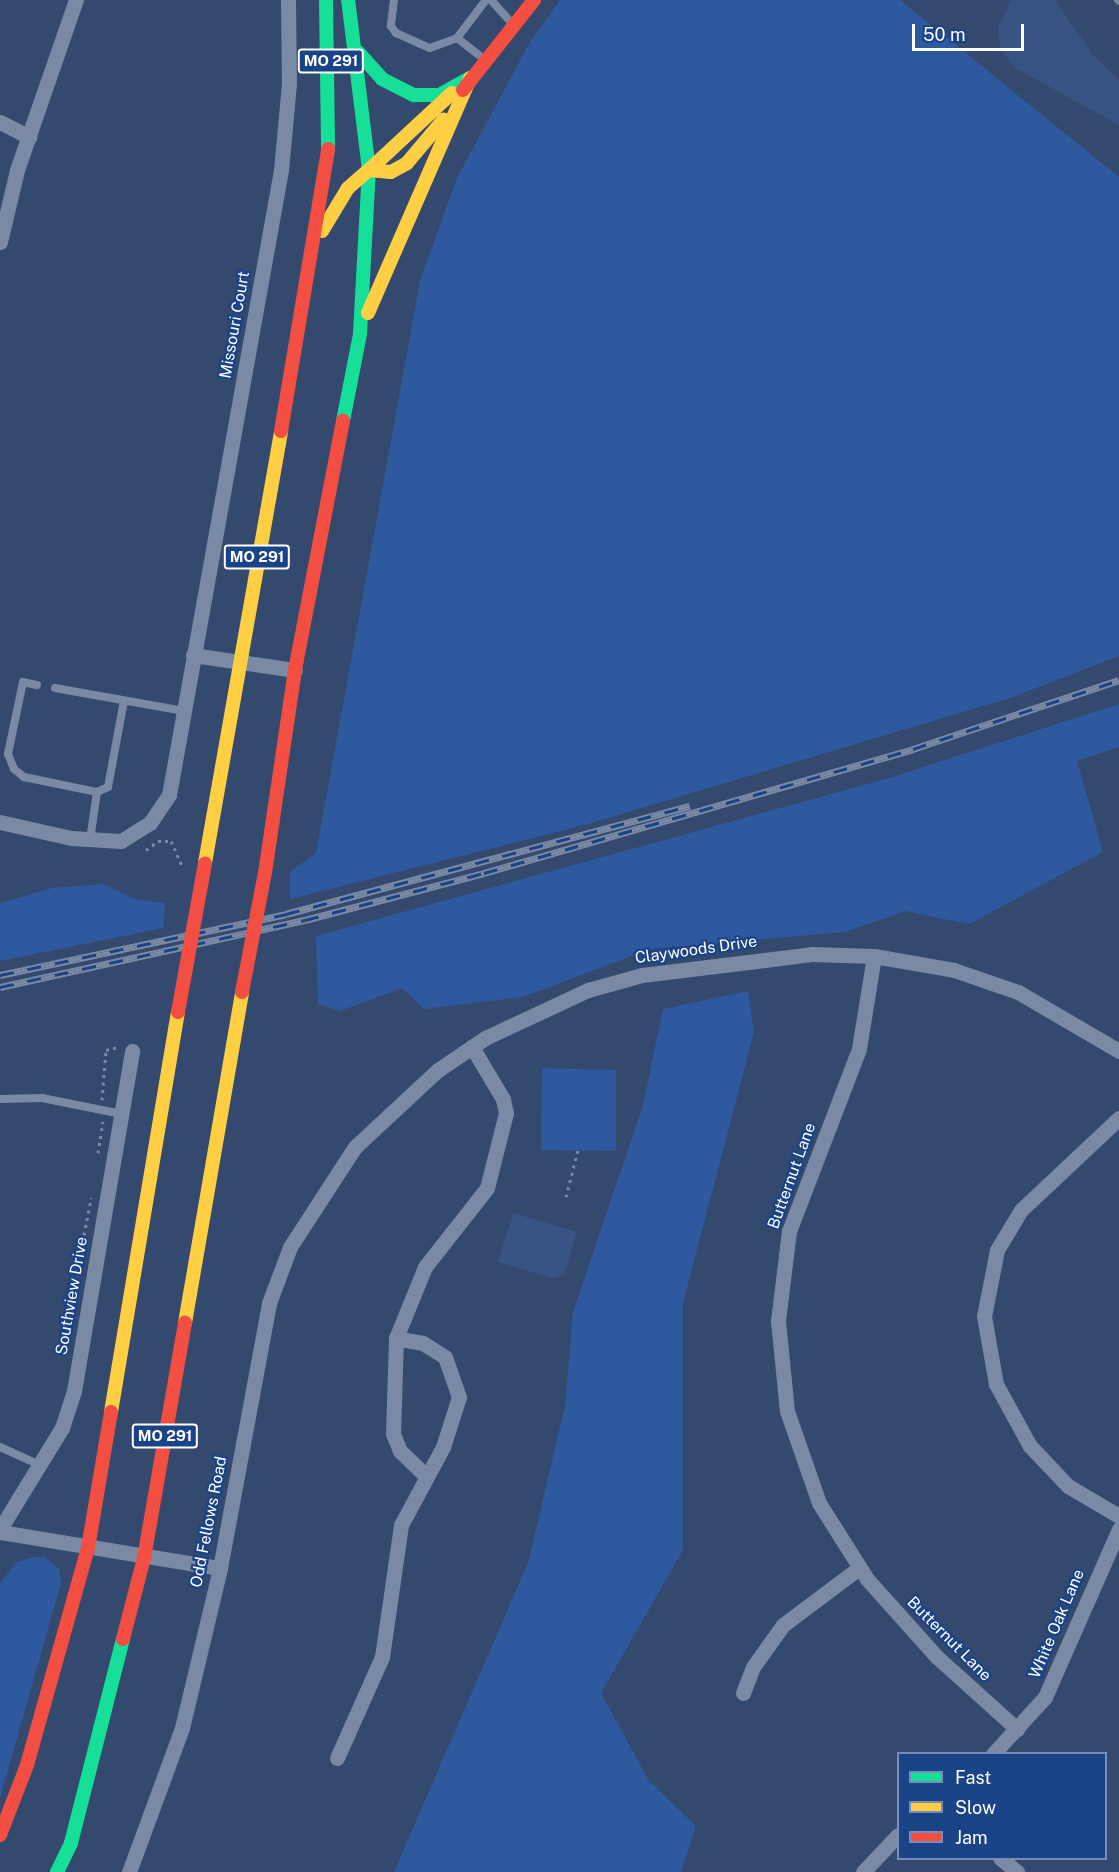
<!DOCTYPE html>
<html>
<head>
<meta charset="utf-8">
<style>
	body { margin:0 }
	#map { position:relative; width:1119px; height:1872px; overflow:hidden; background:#34496e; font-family:"Public Sans",sans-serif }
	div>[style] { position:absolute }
	.green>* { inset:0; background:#2f599e }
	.water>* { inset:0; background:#385485 }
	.path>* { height:3px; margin-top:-1.5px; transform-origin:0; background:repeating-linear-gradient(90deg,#7b8aa4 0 3px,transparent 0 7.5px) }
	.lane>* { height:8px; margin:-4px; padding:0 4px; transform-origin:4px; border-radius:4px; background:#7b8aa4 }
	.street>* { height:15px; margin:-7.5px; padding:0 7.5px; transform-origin:7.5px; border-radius:7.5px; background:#7b8aa4 }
	.fast>* { height:14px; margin:-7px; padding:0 7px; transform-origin:7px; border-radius:7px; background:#16e098 }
	.slow>* { height:14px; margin:-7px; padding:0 7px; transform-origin:7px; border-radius:7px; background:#ffcf43 }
	.jam>* { height:14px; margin:-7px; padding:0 7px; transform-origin:7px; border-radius:7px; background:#f24e42 }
	.rail>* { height:7px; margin-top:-3.5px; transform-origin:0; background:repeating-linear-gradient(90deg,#1b4387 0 14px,#7b8aa4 0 28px); box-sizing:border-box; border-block:2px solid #7b8aa4 }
	.jam-bridge>* { height:14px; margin:-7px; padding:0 7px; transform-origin:7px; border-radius:7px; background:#f24e42 }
	span { translate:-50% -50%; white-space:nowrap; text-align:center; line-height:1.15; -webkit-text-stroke:4.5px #1b4387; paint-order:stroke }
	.shield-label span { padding:2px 4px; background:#1b4387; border:2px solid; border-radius:4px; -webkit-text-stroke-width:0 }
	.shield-label { font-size:15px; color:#fff; font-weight:700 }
	.street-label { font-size:16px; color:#fff }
	.legend { position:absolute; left:897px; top:1752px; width:210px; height:108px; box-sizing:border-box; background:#1b4387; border:2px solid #768eb7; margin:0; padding:8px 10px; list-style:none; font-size:18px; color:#fff }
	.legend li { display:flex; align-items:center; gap:12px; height:30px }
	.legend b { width:30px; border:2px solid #768eb7 }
	.scale { position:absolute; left:912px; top:24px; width:112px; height:27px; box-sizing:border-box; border:3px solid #fff; border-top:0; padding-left:8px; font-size:18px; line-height:21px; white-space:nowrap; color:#fff; -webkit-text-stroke:4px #1b4387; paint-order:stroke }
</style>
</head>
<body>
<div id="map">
	<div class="green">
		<i style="clip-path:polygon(560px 0,900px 0,1119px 177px,1119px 656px,1013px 697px,588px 824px,290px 899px,290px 872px,316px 853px,420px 281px,457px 178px,530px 42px)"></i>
		<i style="clip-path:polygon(1119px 704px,1119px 747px,1077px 761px,1103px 852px,969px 924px,905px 911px,845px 932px,650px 949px,523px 997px,424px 1009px,402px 988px,340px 1011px,318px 1004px,316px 936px,889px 778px)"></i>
		<i style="clip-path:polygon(104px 884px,134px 899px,165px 903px,163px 928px,0 961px,0 903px,52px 888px)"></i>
		<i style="clip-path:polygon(748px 991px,754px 1032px,683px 1303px,683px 1550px,601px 1693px,649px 1781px,696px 1826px,681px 1872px,394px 1872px,528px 1563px,565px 1406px,573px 1312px,643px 1105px,663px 1009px)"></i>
		<i style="clip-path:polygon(542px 1068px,616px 1070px,616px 1151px,541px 1150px)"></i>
		<i style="clip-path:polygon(33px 1557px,45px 1557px,59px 1569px,61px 1583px,0 1798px,0 1583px,17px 1562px)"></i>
	</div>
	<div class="water">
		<i style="clip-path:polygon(1011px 0,1055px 0,1093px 55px,1119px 80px,1119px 125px,1015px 68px,1001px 49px,998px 28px)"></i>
		<i style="clip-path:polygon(513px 1213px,577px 1232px,564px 1275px,552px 1278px,498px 1262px)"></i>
	</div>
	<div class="path">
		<i style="left:146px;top:850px;width:15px;rotate:-37deg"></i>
		<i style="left:158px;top:841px;width:13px"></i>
		<i style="left:171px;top:841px;width:27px;rotate:66deg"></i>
		<i style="left:102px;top:1100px;width:50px;rotate:-85.4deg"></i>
		<i style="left:106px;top:1050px;width:12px;rotate:-14deg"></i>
		<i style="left:98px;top:1153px;width:32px;rotate:-81deg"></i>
		<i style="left:566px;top:1197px;width:49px;rotate:-75.7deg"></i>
		<i style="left:84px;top:1235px;width:38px;rotate:-79deg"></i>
	</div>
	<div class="lane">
		<i style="left:394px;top:0;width:26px;rotate:97deg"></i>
		<i style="left:391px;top:26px;width:9px;rotate:54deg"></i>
		<i style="left:396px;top:33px;width:37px;rotate:24deg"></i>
		<i style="left:430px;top:48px;width:29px;rotate:-20deg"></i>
		<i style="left:457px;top:38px;width:48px;rotate:-52.7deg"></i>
		<i style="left:491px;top:0;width:31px;rotate:48deg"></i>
		<i style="left:1118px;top:0;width:1px;rotate:45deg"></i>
		<i style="left:457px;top:38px;width:34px;rotate:38deg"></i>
		<i style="left:37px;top:685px;width:14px;rotate:-168deg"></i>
		<i style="left:23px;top:682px;width:74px;rotate:101.8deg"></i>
		<i style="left:8px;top:754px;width:16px;rotate:68deg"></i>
		<i style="left:14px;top:769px;width:13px;rotate:39deg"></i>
		<i style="left:24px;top:777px;width:75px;rotate:11.6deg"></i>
		<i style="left:97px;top:792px;width:49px;rotate:98.3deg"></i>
		<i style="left:55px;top:688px;width:131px;rotate:10.1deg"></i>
		<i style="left:97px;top:792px;width:12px;rotate:-24deg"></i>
		<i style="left:108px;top:787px;width:87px;rotate:-79.5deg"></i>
		<i style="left:0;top:1099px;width:42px;rotate:-1.4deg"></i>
		<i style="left:42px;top:1098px;width:81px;rotate:11.4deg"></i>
		<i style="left:0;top:1447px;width:44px;rotate:24.2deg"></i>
	</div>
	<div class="street">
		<i style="left:0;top:122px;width:33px;rotate:27deg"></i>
		<i style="left:0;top:242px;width:74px;rotate:-76.7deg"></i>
		<i style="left:17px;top:170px;width:180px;rotate:-70.9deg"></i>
		<i style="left:193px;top:655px;width:103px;rotate:8.4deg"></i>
		<i style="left:0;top:822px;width:73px;rotate:12.7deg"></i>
		<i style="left:71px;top:838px;width:50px;rotate:3.4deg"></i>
		<i style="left:121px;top:841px;width:34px;rotate:-32deg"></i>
		<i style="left:150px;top:823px;width:34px;rotate:-56deg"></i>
		<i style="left:169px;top:795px;width:635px;rotate:-79.84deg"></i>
		<i style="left:281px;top:170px;width:86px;rotate:-84.7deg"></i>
		<i style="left:289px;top:84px;width:84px;rotate:-90.7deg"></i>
		<i style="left:874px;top:956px;width:94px;rotate:99.2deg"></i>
		<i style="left:859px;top:1049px;width:195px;rotate:111deg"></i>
		<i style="left:789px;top:1231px;width:91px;rotate:97deg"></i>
		<i style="left:778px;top:1321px;width:90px;rotate:84.3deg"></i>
		<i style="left:787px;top:1411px;width:97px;rotate:70.8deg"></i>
		<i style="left:819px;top:1503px;width:90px;rotate:57.7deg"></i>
		<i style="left:867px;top:1579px;width:105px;rotate:48.1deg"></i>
		<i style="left:937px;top:1657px;width:108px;rotate:42deg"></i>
		<i style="left:1119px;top:1118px;width:134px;rotate:136.8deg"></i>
		<i style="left:1021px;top:1210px;width:47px;rotate:121deg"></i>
		<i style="left:997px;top:1250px;width:67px;rotate:101.1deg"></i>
		<i style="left:984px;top:1316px;width:69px;rotate:80deg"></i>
		<i style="left:996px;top:1384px;width:71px;rotate:61.3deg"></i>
		<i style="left:1030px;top:1446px;width:55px;rotate:46.5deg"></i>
		<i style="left:1068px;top:1486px;width:59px;rotate:30.5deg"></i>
		<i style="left:426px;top:1476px;width:36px;rotate:-136deg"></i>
		<i style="left:400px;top:1451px;width:18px;rotate:-112deg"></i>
		<i style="left:393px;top:1434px;width:96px;rotate:-88.2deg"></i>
		<i style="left:396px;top:1338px;width:77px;rotate:-67.8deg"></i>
		<i style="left:425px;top:1267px;width:100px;rotate:-51.9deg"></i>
		<i style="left:487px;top:1188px;width:77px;rotate:-75.8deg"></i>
		<i style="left:506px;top:1113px;width:14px;rotate:-102deg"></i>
		<i style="left:503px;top:1099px;width:61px;rotate:-120.8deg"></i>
		<i style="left:0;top:1529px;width:119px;rotate:-58.5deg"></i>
		<i style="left:62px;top:1428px;width:39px;rotate:-72deg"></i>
		<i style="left:74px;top:1391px;width:345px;rotate:-80.3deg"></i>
		<i style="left:0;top:1532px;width:223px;rotate:9.3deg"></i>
		<i style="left:743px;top:1693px;width:28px;rotate:-69deg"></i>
		<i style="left:753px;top:1667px;width:52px;rotate:-54.5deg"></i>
		<i style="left:783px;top:1625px;width:95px;rotate:-36.9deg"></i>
		<i style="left:993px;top:1754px;width:77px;rotate:-47.6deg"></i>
		<i style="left:1045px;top:1697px;width:184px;rotate:-66.2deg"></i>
		<i style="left:337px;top:1758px;width:111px;rotate:-66deg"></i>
		<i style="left:382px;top:1657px;width:133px;rotate:-81.8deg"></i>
		<i style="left:401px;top:1525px;width:89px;rotate:-61.7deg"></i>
		<i style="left:443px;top:1447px;width:52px;rotate:-72.3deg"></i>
		<i style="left:459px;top:1397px;width:42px;rotate:-109.3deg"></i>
		<i style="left:445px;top:1357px;width:26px;rotate:-148deg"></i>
		<i style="left:423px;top:1343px;width:27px;rotate:-170deg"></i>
		<i style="left:1000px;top:1858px;width:22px;rotate:39deg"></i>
		<i style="left:129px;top:1872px;width:153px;rotate:-69.8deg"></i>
		<i style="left:182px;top:1728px;width:164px;rotate:-76.6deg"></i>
		<i style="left:220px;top:1568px;width:269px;rotate:-79.5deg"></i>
		<i style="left:269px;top:1303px;width:60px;rotate:-69.4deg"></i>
		<i style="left:290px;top:1247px;width:119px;rotate:-57deg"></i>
		<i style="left:355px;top:1147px;width:113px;rotate:-42.9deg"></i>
		<i style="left:438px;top:1070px;width:57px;rotate:-34.2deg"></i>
		<i style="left:485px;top:1038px;width:114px;rotate:-25deg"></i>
		<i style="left:588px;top:990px;width:56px;rotate:-15.5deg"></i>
		<i style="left:642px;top:975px;width:171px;rotate:-7deg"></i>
		<i style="left:812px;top:954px;width:62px;rotate:1.8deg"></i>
		<i style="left:874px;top:956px;width:81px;rotate:9.9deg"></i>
		<i style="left:954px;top:970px;width:68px;rotate:19deg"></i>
		<i style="left:1018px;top:992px;width:117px;rotate:30.3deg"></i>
		<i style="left:863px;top:1872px;width:51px;rotate:-46.6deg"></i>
	</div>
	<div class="fast">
		<i style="left:326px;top:0;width:149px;rotate:89.2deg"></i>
		<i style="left:358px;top:52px;width:36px;rotate:48deg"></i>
		<i style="left:382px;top:79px;width:36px;rotate:27deg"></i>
		<i style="left:414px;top:95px;width:25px"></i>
		<i style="left:439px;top:95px;width:35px;rotate:-29deg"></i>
		<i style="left:343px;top:421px;width:89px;rotate:-78.9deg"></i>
		<i style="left:360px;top:334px;width:164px;rotate:-86.9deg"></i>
		<i style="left:369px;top:170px;width:171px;rotate:-97deg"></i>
		<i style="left:57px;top:1872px;width:32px;rotate:-64deg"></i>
		<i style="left:71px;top:1843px;width:211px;rotate:-75.7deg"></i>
	</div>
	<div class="slow">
		<i style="left:369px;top:170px;width:22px;rotate:5deg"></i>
		<i style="left:391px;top:172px;width:18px;rotate:-29deg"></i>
		<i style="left:407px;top:163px;width:57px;rotate:-49.9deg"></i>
		<i style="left:369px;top:170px;width:113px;rotate:-42.9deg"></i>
		<i style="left:322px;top:231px;width:50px;rotate:-58.8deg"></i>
		<i style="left:348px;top:188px;width:28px;rotate:-41deg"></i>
		<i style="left:368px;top:313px;width:256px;rotate:-66.5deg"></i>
		<i style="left:205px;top:863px;width:439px;rotate:-80deg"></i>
		<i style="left:185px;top:1323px;width:336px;rotate:-80.2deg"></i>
		<i style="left:111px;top:1412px;width:406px;rotate:-80.5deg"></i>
	</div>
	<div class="jam">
		<i style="left:463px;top:90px;width:115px;rotate:-51.7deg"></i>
		<i style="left:281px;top:431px;width:286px;rotate:-80.5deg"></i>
		<i style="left:265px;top:873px;width:205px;rotate:-81.6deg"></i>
		<i style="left:295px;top:670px;width:254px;rotate:-79.1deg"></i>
		<i style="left:123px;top:1639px;width:84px;rotate:-75.5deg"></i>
		<i style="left:144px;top:1558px;width:239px;rotate:-80.1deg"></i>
		<i style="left:0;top:1835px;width:75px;rotate:-68.9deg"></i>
		<i style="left:27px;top:1765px;width:225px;rotate:-74.3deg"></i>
		<i style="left:88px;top:1548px;width:138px;rotate:-80.4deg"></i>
	</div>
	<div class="rail">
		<i style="left:0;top:975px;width:292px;rotate:-12deg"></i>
		<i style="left:286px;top:914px;width:418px;rotate:-15deg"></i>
		<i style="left:0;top:987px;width:312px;rotate:-12.4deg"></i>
		<i style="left:305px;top:920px;width:185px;rotate:-14.7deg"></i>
		<i style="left:484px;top:873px;width:447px;rotate:-16.1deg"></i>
		<i style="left:913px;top:749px;width:217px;rotate:-18.5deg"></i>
	</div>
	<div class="jam-bridge">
		<i style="left:242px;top:992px;width:121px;rotate:-79.1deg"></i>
		<i style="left:178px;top:1012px;width:151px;rotate:-79.7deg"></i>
	</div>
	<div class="shield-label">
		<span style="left:331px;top:61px">MO 291</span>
		<span style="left:257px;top:557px">MO 291</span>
		<span style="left:165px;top:1436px">MO 291</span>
	</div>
	<div class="street-label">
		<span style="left:235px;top:325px;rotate:-80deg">Missouri Court</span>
		<span style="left:696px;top:950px;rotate:-8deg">Claywoods Drive</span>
		<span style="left:792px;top:1176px;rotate:-70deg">Butternut Lane</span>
		<span style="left:72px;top:1296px;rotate:-80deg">Southview Drive</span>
		<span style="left:209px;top:1522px;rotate:-79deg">Odd Fellows Road</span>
		<span style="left:1057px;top:1624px;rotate:-67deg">White Oak Lane</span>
		<span style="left:949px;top:1639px;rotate:45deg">Butternut Lane</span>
	</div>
	<ul class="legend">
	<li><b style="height:8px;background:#16e098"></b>Fast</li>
	<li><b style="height:8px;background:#ffcf43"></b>Slow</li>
	<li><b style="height:8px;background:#f24e42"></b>Jam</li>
	</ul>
	<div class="scale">50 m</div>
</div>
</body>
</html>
